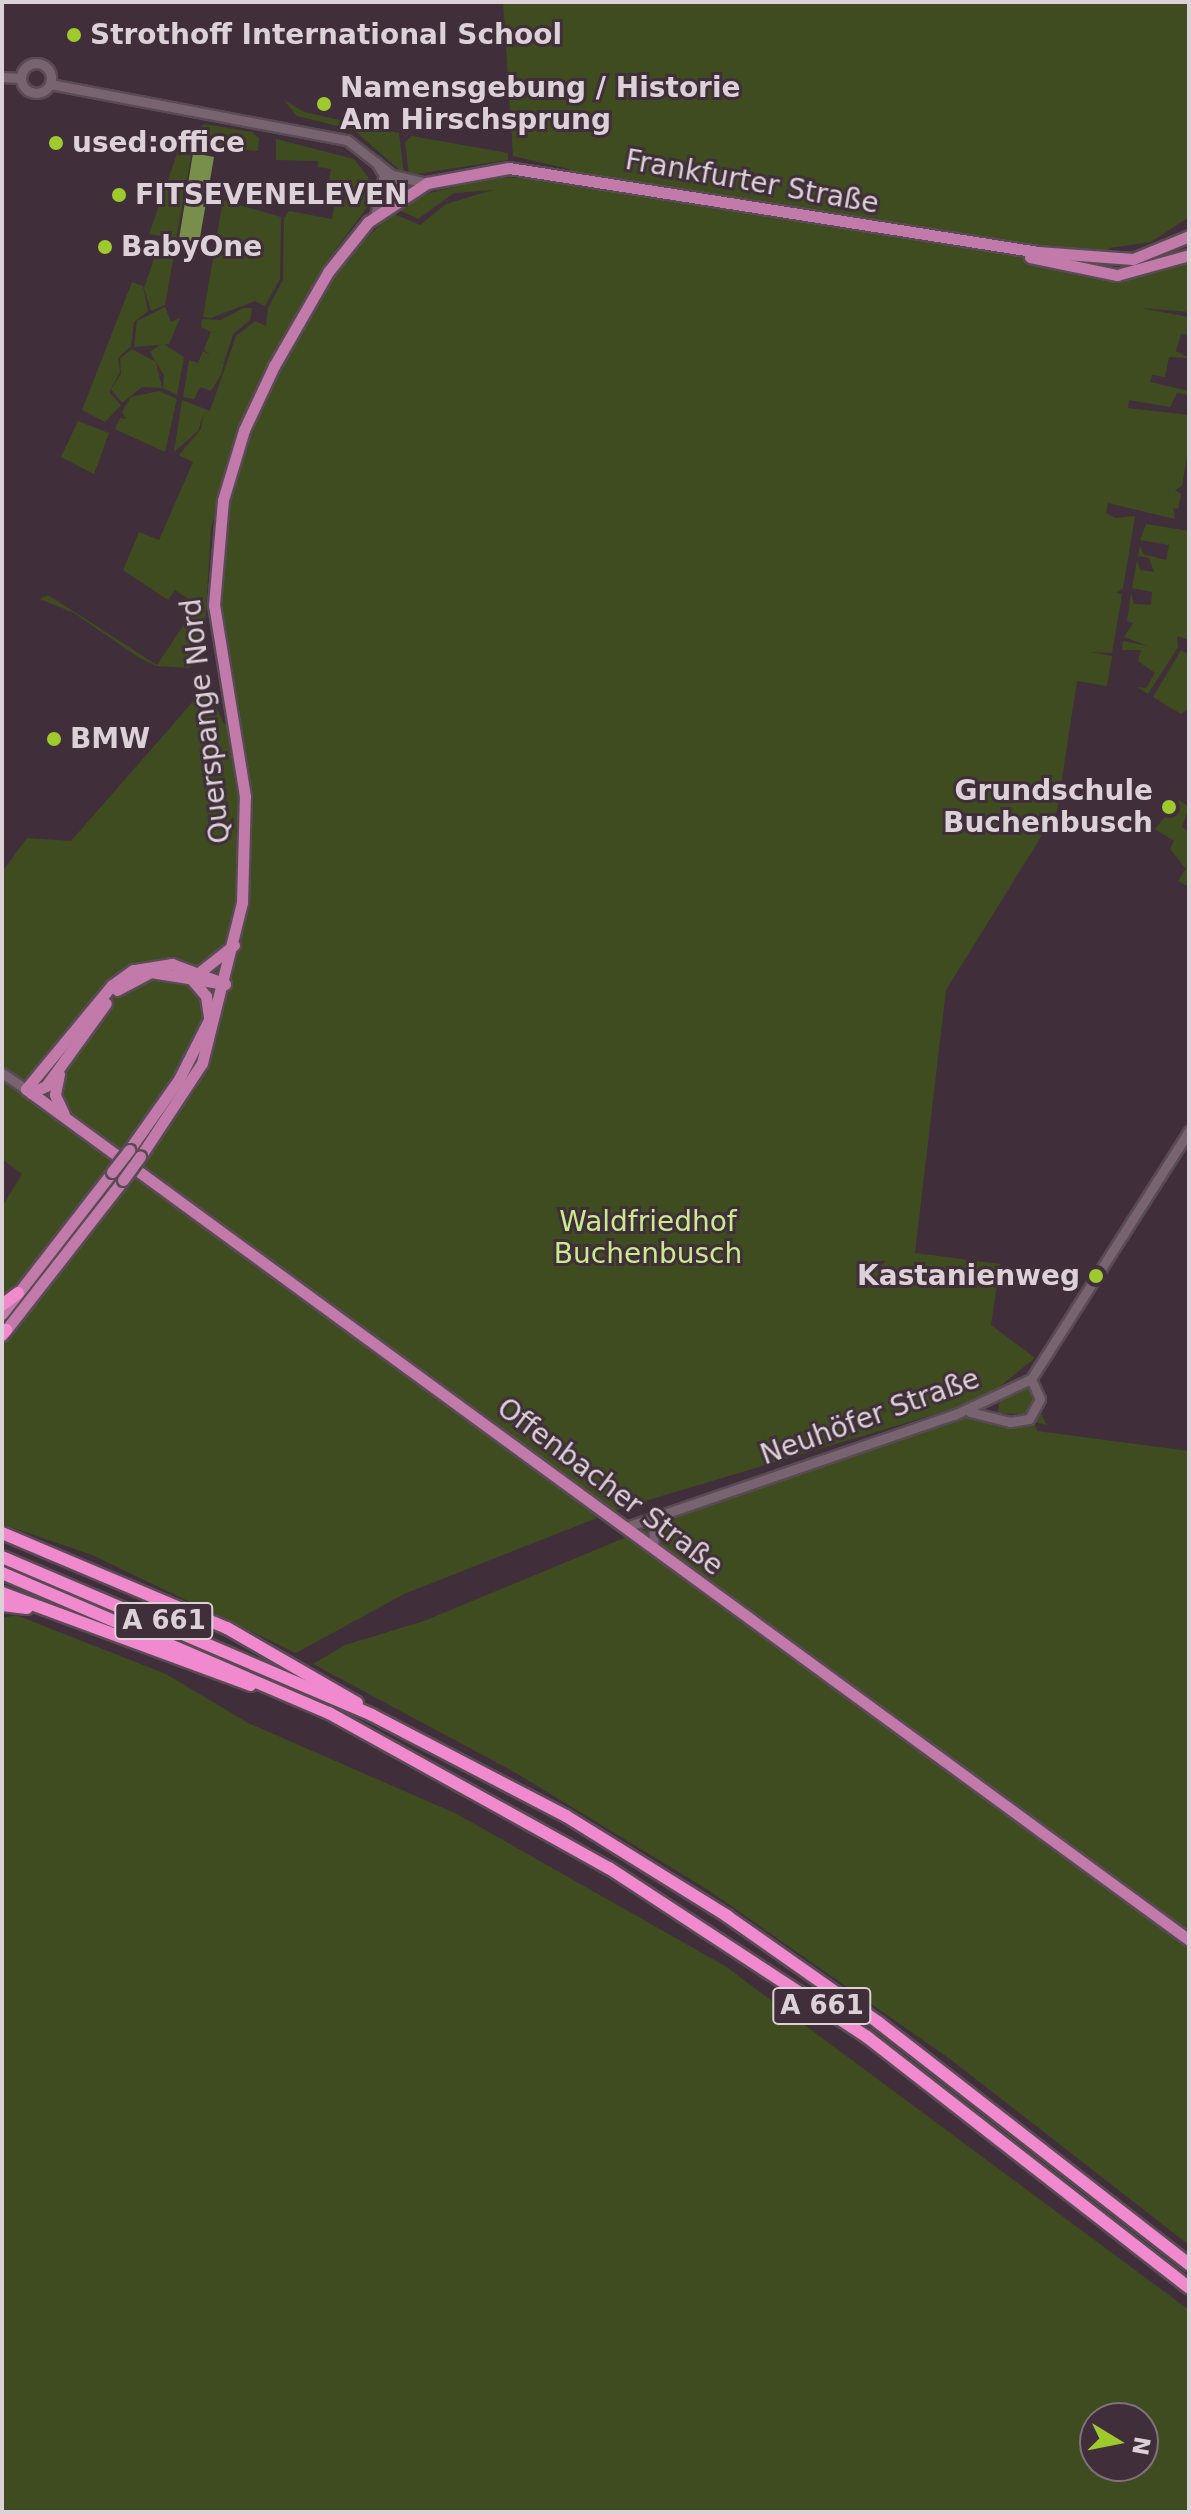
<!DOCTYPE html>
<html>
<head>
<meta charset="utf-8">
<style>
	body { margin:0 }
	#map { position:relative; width:1191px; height:2514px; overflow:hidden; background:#402f3a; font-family:"DejaVu Sans",sans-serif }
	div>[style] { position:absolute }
	.green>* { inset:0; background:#3e4c1f }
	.water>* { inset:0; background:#788e4b }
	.roads { filter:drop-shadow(2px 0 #594b54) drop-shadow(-2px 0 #594b54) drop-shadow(0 2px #594b54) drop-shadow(0 -2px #594b54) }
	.minor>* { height:9px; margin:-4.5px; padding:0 4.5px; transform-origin:4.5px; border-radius:4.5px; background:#786470 }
	.minor>.ring { margin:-4.5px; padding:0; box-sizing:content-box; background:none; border:9px solid #786470; border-radius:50% }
	.major>* { height:11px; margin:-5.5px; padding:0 5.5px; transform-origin:5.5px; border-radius:5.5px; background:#c17aa9 }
	.highway>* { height:12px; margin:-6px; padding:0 6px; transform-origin:6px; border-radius:6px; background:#f189cf }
	.bridges { filter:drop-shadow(2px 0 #594b54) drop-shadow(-2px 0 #594b54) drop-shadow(0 2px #594b54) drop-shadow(0 -2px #594b54) }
	.major-bridge>* { height:11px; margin:-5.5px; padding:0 5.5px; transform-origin:5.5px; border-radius:5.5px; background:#c17aa9 }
	.dots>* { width:22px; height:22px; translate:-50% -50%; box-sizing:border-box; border:4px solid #402f3a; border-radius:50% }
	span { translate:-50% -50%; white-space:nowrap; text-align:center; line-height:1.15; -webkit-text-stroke:6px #402f3a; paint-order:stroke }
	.shield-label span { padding:2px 6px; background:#402f3a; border:2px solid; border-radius:6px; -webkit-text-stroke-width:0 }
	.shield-label { font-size:26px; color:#ddd1d8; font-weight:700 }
	.poi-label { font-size:28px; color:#ddd1d8; font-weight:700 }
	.left { translate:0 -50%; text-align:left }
	.right { translate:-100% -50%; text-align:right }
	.street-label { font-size:28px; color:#ddd1d8 }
	.park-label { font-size:28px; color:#caeb8b }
	.frame { position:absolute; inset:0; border:4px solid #ddd1d8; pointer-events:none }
	.north { position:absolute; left:1079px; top:2402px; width:80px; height:80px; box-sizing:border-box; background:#402f3a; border:2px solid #7f7079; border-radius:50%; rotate:100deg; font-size:22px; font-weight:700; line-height:32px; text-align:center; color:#ddd1d8 }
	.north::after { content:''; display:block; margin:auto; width:28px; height:36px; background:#9fca2d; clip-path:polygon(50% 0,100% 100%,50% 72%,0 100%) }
</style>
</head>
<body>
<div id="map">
	<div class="green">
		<i style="clip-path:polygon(503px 2px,1189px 2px,1189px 217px,1151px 242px,1109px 248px,1105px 277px,1132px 279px,1189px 262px,1189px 312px,1141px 308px,1189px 317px,1189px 335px,1181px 334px,1176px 351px,1189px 358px,1169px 357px,1165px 377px,1152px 375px,1150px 382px,1189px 391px,1189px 405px,1188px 395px,1177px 393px,1170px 407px,1129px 400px,1128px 408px,1189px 415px,1189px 446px,1182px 486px,1175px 490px,1181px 494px,1178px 509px,1173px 508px,1175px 519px,1108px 503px,1106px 513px,1115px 518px,1135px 516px,1123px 588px,1116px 593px,1122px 594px,1112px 653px,1090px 652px,1112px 656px,1107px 686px,1077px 681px,1057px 811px,946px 990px,915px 1253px,1000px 1264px,991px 1325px,1035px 1358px,983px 1400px,625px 1507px,404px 1594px,296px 1653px,92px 1555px,2px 1524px,2px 1207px,22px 1174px,2px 1159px,2px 872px,27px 838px,71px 841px,197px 697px,212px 698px,224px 724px,241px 719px,221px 608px,233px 481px,257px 413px,338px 267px,392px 213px,420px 225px,446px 204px,493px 190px,454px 193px,418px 219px,397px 209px,426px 194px,493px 177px,567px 180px,569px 169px,513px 156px)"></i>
		<i style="clip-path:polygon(284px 100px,304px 112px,399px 133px,404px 174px,354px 130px,297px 116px)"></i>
		<i style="clip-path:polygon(204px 124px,252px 132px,259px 138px,258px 151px,193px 146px,176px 239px,149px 234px,180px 145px)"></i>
		<i style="clip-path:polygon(412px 136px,508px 153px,508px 160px,409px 175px,405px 142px)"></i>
		<i style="clip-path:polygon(276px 139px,354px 159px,368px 177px,374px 198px,322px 268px,247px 408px,211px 528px,203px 659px,189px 668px,156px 666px,138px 657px,74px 613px,40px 599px,48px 595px,157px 665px,197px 605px,175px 590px,168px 600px,123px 570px,139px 532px,159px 540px,193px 462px,179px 455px,201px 429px,204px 413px,198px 431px,174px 452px,182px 400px,210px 411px,236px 336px,255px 321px,266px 326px,268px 308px,283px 280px,284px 218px,289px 211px,332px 219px,335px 203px,344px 204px,347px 186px,329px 181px,331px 169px,318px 167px,318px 161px,276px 160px)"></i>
		<i style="clip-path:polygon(223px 200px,281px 217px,280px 279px,265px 306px,255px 301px,211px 318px,203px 317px)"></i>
		<i style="clip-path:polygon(160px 241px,176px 244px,165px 305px,151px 311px,144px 288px)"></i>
		<i style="clip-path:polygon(132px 282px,143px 286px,148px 311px,134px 322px,131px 346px,118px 358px,120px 372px,109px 392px,121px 405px,105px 422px,82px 410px)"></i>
		<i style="clip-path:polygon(165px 307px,171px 322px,180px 318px,169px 344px,134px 347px,137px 321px)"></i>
		<i style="clip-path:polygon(244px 308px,252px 308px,250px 320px,233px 334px,224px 363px,214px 360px,204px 349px,211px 332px,201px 327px,202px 319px,220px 320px)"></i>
		<i style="clip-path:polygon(162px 343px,184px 357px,177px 395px,163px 388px,164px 375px,150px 352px)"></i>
		<i style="clip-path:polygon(132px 349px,156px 362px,162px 388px,142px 387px,122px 403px,111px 389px,121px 374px,120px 358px)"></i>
		<i style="clip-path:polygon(203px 351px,224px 364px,221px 375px,211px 391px,200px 387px,194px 399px,183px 397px,189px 360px,198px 363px)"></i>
		<i style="clip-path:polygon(159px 391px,177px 399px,165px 452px,115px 429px,120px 418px,126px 419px,122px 412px,131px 397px)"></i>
		<i style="clip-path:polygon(78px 421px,109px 433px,94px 474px,61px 457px)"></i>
		<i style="clip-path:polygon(1146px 524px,1189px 531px,1189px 640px,1177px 636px,1178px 647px,1148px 694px,1137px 687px,1146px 688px,1155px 673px,1138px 661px,1141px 650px,1122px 650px,1123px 641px,1148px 646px,1124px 637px,1133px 623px,1127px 621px,1131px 593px,1134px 604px,1151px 605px,1152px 592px,1132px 588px,1137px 560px,1140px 570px,1154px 572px,1149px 558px,1138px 556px,1140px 545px,1143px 554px,1166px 560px,1169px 545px,1140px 540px)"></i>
		<i style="clip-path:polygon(1181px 650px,1189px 655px,1189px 708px,1181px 714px,1153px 697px)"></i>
		<i style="clip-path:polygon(1179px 800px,1189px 807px,1182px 827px,1189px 832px,1189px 887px,1178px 881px,1186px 869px,1170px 849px,1174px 841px,1155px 829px)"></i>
		<i style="clip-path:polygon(1029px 1384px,1035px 1402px,1028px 1415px,998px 1413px,1000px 1397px)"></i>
		<i style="clip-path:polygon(970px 1414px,1015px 1426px,1041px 1414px,1047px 1425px,1035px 1422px,1037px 1431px,1189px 1451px,1189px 2245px,950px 2059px,708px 1890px,516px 1773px,313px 1664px,345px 1645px,424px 1621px,728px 1495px)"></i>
		<i style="clip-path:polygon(evenodd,16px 1615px,166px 1674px,248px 1723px,457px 1814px,725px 1966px,1189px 2310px,1189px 2512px,2px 2512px,2px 1618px,16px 1615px,1095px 2418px,1143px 2418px,1143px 2466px,1095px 2466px,1095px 2418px)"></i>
	</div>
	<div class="water">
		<i style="clip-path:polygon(193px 153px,214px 157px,199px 243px,179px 239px)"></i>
	</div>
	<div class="roads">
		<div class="minor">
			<i class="ring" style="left:21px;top:63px;width:21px;height:21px"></i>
			<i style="left:2px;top:77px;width:18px;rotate:3deg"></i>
			<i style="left:50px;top:84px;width:302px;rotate:10.7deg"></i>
			<i style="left:347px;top:140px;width:57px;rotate:37.9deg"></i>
			<i style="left:392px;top:175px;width:24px;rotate:75deg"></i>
			<i style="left:376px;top:162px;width:42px;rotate:58.6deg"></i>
			<i style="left:392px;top:175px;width:36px;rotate:13deg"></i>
			<i style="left:375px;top:216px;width:38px;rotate:-78deg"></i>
			<i style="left:2px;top:1073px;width:29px;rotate:34deg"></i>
			<i style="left:1031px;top:1379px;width:294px;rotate:-57.5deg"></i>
			<i style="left:970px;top:1412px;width:41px;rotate:14deg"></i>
			<i style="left:1010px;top:1422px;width:19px;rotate:-9deg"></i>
			<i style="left:1029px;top:1419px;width:23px;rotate:-61deg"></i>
			<i style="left:1040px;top:1399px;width:22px;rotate:-114deg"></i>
			<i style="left:626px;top:1527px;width:347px;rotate:-18.9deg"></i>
			<i style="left:954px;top:1415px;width:85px;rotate:-25.1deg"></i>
			<i style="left:653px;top:1548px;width:35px;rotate:-87deg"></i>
		</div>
		<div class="major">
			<i style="left:1030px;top:257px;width:89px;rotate:11.7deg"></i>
			<i style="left:1117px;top:275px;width:75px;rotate:-15.5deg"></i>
			<i style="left:201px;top:971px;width:42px;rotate:-38.2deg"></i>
			<i style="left:193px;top:981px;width:20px;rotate:49deg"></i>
			<i style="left:206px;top:996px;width:22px;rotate:82deg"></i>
			<i style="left:225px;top:984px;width:57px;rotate:-159.3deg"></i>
			<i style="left:172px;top:964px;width:39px;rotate:171deg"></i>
			<i style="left:133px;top:970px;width:26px;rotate:144deg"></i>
			<i style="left:112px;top:985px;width:135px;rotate:129.6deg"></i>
			<i style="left:26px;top:1089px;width:1441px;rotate:36.19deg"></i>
			<i style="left:117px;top:990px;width:38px;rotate:-28deg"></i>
			<i style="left:151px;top:972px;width:75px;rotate:9.2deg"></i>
			<i style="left:59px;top:1074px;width:21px;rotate:101deg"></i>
			<i style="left:55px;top:1095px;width:21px;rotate:65deg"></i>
			<i style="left:31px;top:1093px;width:17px;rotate:-25deg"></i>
			<i style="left:46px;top:1086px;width:102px;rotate:-54.1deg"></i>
			<i style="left:129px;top:1150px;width:87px;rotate:-54.8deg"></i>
			<i style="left:179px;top:1079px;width:77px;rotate:-63.1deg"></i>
			<i style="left:140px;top:1157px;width:113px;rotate:-56.6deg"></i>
			<i style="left:202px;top:1063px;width:166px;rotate:-76deg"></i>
			<i style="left:242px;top:902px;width:106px;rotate:-88.4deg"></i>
			<i style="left:245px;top:796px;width:193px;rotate:-99.2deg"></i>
			<i style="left:214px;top:605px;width:105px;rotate:-85.1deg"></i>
			<i style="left:223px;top:500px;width:73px;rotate:-73.3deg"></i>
			<i style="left:244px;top:430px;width:71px;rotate:-64.9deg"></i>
			<i style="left:274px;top:366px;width:108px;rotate:-60.1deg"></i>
			<i style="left:328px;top:272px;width:64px;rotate:-51.3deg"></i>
			<i style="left:368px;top:222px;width:71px;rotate:-33.5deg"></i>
			<i style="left:427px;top:183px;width:83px;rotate:-10.4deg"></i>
			<i style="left:509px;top:168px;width:536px;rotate:9.02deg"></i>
			<i style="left:1038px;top:252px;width:95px;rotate:4.2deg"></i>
			<i style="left:1133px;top:259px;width:61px;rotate:-22.3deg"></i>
			<i style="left:2px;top:1314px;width:180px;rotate:-52.2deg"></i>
			<i style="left:2px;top:1335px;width:197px;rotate:-52deg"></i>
		</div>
		<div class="highway">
			<i style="left:2px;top:1305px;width:20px;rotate:-37deg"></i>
			<i style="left:2px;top:1334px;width:6px;rotate:-45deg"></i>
			<i style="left:2px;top:1533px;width:244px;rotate:22.9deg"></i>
			<i style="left:227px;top:1628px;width:150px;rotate:30deg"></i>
			<i style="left:2px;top:1557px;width:402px;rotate:23.1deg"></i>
			<i style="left:372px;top:1715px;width:219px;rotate:27.5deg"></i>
			<i style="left:566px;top:1816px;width:190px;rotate:31.8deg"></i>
			<i style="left:727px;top:1916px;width:186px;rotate:35.1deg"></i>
			<i style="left:879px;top:2023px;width:393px;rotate:37.9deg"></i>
			<i style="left:2px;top:1573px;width:356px;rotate:23.2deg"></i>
			<i style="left:329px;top:1713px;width:320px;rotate:29deg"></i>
			<i style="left:609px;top:1868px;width:308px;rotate:33.2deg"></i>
			<i style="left:867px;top:2037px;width:408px;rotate:37.9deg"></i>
			<i style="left:2px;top:1593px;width:265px;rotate:20.3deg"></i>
			<i style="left:2px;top:1605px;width:25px;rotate:7deg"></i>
		</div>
	</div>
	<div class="bridges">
		<div class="major-bridge">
			<i style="left:112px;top:1172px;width:28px;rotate:-52deg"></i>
			<i style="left:123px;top:1180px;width:29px;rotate:-54deg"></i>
		</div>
	</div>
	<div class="dots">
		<i style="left:74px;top:35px;background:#9fca2d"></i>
		<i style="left:324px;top:104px;background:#9fca2d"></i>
		<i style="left:56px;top:143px;background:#9fca2d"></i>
		<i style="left:119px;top:195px;background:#9fca2d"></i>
		<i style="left:105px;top:247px;background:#9fca2d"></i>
		<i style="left:54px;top:739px;background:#9fca2d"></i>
		<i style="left:1169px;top:807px;background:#9fca2d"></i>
		<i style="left:1096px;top:1276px;background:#9fca2d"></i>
	</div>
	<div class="shield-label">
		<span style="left:164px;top:1621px">A 661</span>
		<span style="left:822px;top:2006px">A 661</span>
	</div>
	<div class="poi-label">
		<span class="left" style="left:90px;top:35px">Strothoff International School</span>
		<span class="left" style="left:340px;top:104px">Namensgebung / Historie<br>Am Hirschsprung</span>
		<span class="left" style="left:72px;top:143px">used:office</span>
		<span class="left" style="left:135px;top:195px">FITSEVENELEVEN</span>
		<span class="left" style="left:121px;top:247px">BabyOne</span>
		<span class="left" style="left:70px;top:739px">BMW</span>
		<span class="right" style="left:1153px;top:807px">Grundschule<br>Buchenbusch</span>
		<span class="right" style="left:1080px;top:1276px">Kastanienweg</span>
	</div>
	<div class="street-label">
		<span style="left:752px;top:182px;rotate:10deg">Frankfurter Straße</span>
		<span style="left:206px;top:721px;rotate:-97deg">Querspange Nord</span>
		<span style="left:870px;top:1417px;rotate:-20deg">Neuhöfer Straße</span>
		<span style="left:610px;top:1487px;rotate:37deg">Offenbacher Straße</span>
	</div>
	<div class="park-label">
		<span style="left:648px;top:1238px">Waldfriedhof<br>Buchenbusch</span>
	</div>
	<div class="frame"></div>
	<div class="north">N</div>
</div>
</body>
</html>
